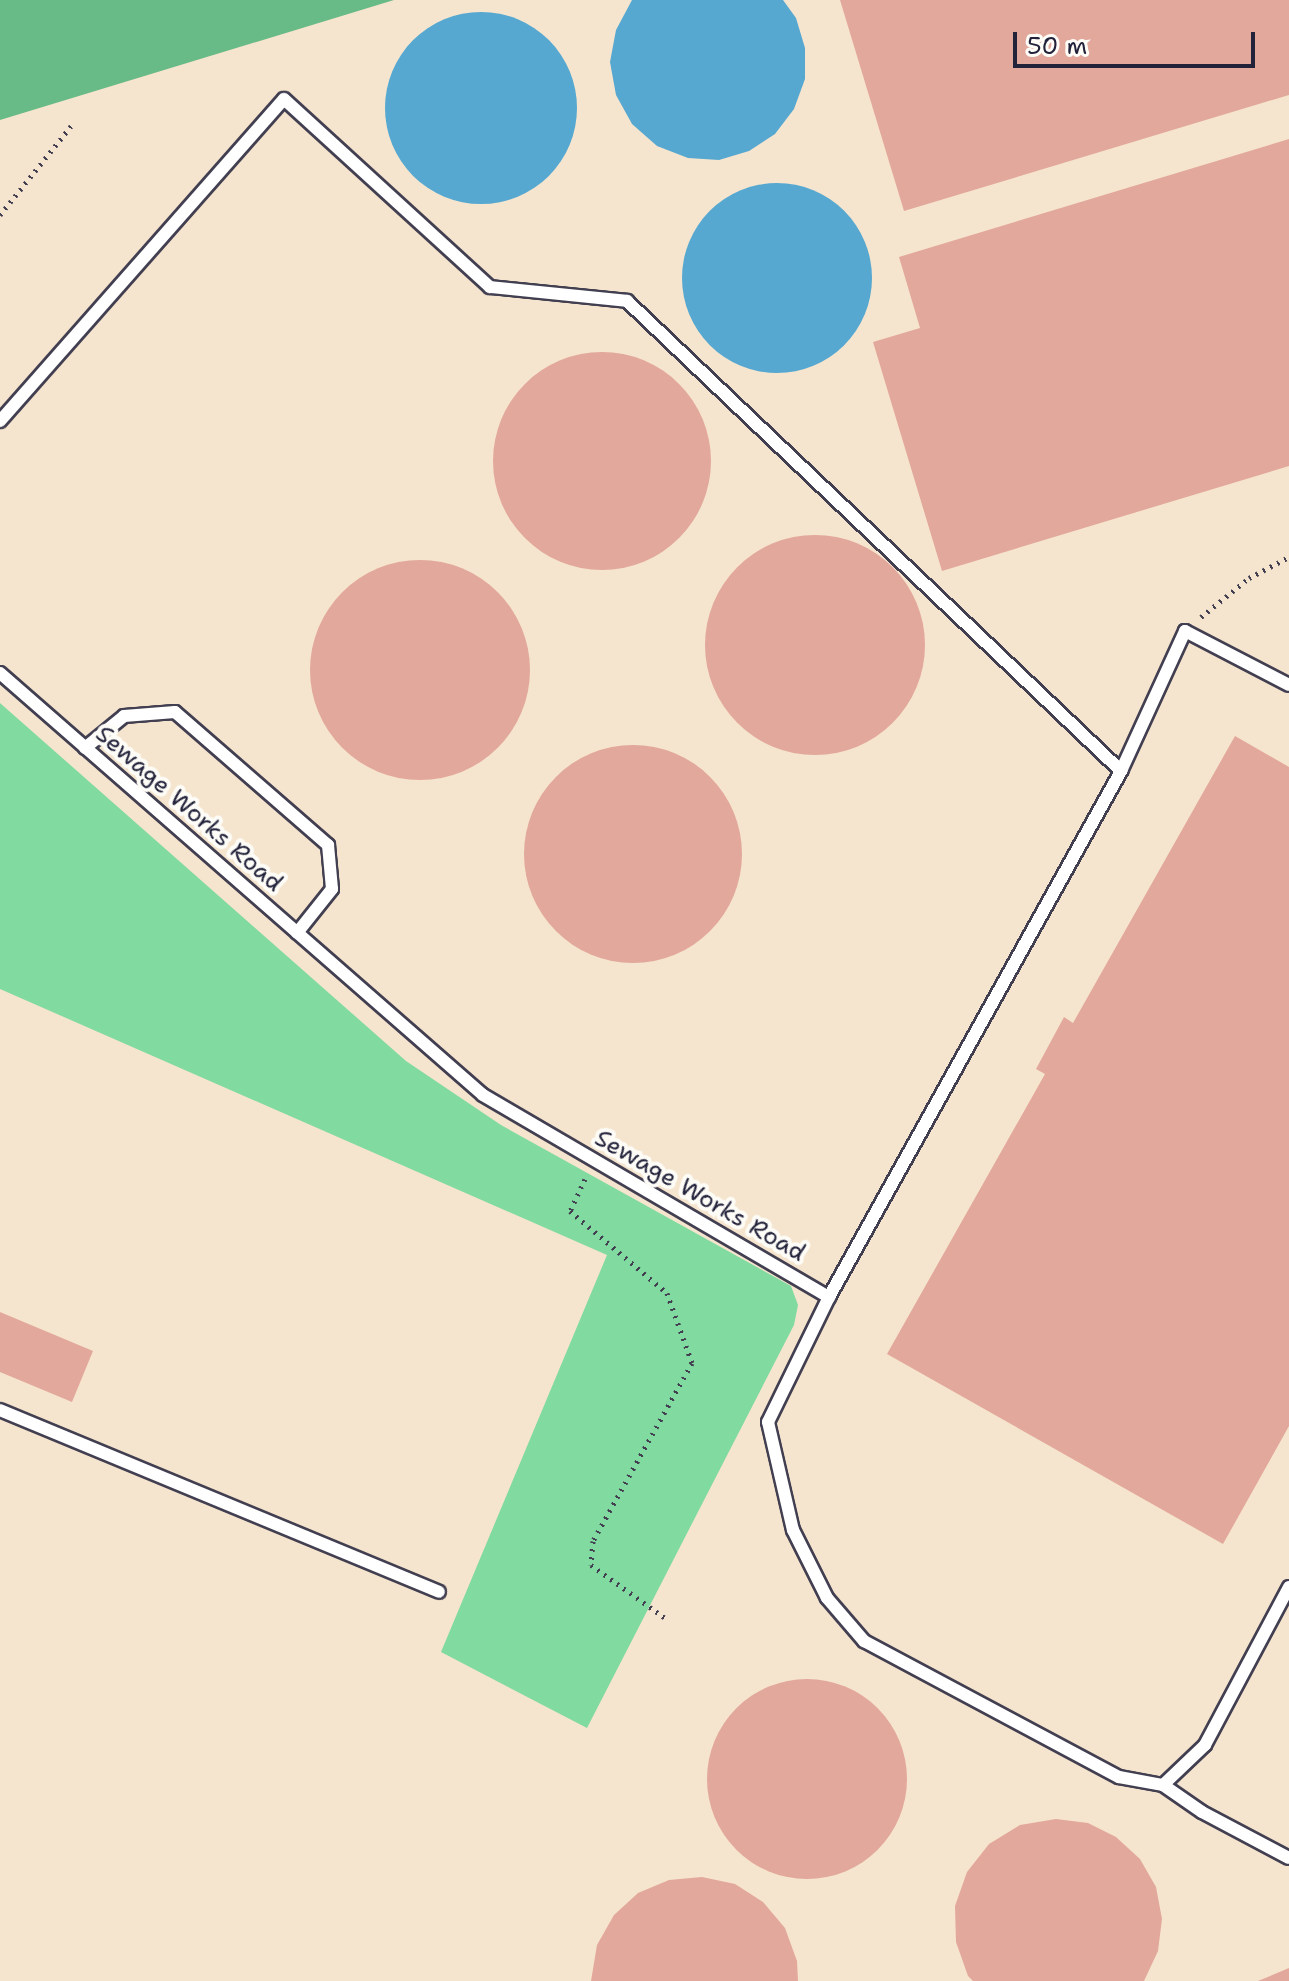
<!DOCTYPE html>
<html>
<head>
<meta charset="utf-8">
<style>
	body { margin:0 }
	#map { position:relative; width:1289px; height:1981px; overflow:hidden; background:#f6e5ce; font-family:"Shantell Sans",sans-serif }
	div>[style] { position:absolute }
	.green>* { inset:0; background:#81daa0 }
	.forest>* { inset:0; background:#68ba86 }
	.water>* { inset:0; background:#56a8d1 }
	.round { border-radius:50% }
	.building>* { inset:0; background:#e2a89c }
	.path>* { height:5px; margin-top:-2.5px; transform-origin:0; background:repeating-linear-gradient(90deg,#423f51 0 2px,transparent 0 8px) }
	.roads { filter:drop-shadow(2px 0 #423f51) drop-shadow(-2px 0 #423f51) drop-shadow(0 2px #423f51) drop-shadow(0 -2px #423f51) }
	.service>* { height:12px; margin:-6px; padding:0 6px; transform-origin:6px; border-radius:6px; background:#fff }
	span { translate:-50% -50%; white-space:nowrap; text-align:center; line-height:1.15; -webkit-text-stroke:8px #fdfcf7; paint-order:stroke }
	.street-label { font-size:24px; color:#22223b }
	.scale { position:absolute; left:1013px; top:32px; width:242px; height:36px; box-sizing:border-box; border:4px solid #22223b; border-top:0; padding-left:10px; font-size:24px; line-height:28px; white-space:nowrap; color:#22223b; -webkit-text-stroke:6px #fdfcf7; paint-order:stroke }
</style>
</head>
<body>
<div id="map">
	<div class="green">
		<i style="clip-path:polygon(0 703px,406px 1061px,501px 1125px,791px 1286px,798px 1305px,794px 1325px,587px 1728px,441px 1652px,607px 1255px,0 989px)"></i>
	</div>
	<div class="forest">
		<i style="clip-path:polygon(0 0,394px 0,0 120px)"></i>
	</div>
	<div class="water">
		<i style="clip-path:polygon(632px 0,783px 0,796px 18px,805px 48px,805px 79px,794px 109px,775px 134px,749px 151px,719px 160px,688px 158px,657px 146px,632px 124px,616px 95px,610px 62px,616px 30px)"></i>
		<i class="round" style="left:385px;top:12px;width:192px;height:192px"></i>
		<i class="round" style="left:682px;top:183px;width:190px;height:190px"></i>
	</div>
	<div class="building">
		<i style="clip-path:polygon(840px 0,1289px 0,1289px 95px,904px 211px)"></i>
		<i style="clip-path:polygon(1289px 139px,1289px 466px,942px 571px,873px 342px,920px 328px,899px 257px)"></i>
		<i class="round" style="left:493px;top:352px;width:218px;height:218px"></i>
		<i class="round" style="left:705px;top:535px;width:220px;height:220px"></i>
		<i class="round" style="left:310px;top:560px;width:220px;height:220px"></i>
		<i style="clip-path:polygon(1235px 736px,1289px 767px,1289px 1426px,1223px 1544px,887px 1354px,1045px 1074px,1036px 1069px,1064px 1017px,1073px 1023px)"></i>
		<i class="round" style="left:524px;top:745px;width:218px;height:218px"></i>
		<i style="clip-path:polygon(0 1312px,93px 1351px,72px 1402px,0 1372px)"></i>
		<i class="round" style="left:707px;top:1679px;width:200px;height:200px"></i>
		<i style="clip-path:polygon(1056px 1819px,1088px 1823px,1116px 1837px,1140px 1859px,1156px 1887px,1162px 1919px,1158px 1951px,1144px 1981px,973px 1981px,968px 1976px,956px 1942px,955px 1906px,967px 1872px,989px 1844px,1020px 1825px)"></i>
		<i style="clip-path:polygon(702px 1877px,735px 1884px,763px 1902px,785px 1928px,797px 1961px,798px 1981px,591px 1981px,597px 1945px,614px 1915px,638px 1893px,669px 1880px)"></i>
		<i style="clip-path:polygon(1289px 1968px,1289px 1981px,1258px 1981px)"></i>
	</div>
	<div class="path">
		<i style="left:0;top:215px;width:114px;rotate:-51.4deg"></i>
		<i style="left:1201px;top:617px;width:62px;rotate:-39.1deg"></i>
		<i style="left:1249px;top:578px;width:45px;rotate:-27.7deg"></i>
		<i style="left:585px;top:1179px;width:35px;rotate:115deg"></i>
		<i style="left:570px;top:1211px;width:127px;rotate:40.2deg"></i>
		<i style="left:667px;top:1293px;width:74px;rotate:70.3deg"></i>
		<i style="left:692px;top:1363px;width:204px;rotate:119.1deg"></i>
		<i style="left:593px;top:1541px;width:24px;rotate:95deg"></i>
		<i style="left:591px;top:1565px;width:95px;rotate:35.5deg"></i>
	</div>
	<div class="roads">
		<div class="service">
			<i style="left:0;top:421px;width:429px;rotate:-48.6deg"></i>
			<i style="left:284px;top:99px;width:279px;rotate:42.4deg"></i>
			<i style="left:490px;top:287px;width:138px;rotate:5.8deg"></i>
			<i style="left:627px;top:301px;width:682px;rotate:43.57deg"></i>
			<i style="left:0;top:673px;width:641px;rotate:41.14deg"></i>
			<i style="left:483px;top:1095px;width:401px;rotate:30.3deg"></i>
			<i style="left:829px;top:1297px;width:139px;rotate:116deg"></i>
			<i style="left:768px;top:1422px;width:111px;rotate:77deg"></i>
			<i style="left:793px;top:1530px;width:76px;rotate:63.4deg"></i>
			<i style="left:827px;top:1598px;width:57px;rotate:49.3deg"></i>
			<i style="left:864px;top:1641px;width:289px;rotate:28.1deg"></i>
			<i style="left:1119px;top:1777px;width:45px;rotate:10.3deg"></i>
			<i style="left:85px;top:748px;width:50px;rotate:-39.4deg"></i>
			<i style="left:124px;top:716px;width:51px;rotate:-4.5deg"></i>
			<i style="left:175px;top:712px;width:203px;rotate:41deg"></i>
			<i style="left:328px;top:845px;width:44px;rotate:84.8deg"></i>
			<i style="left:332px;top:889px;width:56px;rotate:128.5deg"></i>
			<i style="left:829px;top:1297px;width:602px;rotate:-60.96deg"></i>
			<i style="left:1121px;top:771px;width:154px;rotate:-65.4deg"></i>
			<i style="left:1185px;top:631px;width:117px;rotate:27.4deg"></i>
			<i style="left:0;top:1410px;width:475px;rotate:22.5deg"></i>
			<i style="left:1289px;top:1587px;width:179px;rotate:118deg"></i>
			<i style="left:1205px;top:1745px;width:58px;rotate:136.4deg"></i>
			<i style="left:1163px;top:1785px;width:47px;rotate:34.7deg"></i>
			<i style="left:1202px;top:1812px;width:98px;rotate:27.9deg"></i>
		</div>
	</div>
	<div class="street-label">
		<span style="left:189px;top:809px;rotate:41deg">Sewage Works Road</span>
		<span style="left:700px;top:1196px;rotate:30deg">Sewage Works Road</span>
	</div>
	<div class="scale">50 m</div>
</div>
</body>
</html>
